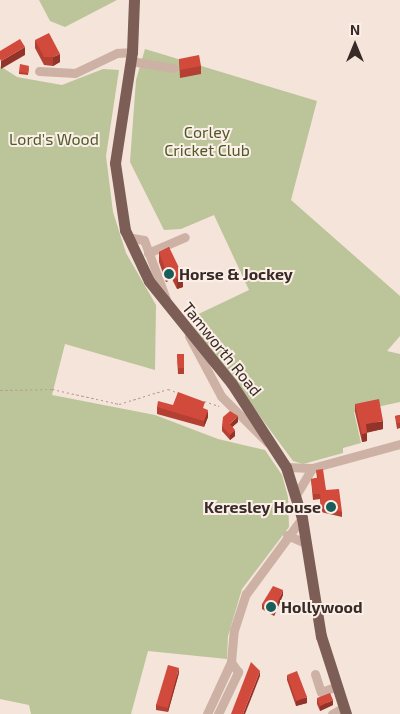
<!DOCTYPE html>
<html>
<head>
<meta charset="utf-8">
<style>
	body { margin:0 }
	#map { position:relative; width:400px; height:714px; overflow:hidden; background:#f4e4da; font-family:"Exo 2",sans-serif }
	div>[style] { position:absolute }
	.green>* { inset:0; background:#bcc499 }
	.path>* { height:1px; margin-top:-0.5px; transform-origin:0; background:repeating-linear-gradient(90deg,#b99b8f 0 2.5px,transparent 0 5px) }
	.minor>* { height:9px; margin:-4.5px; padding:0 4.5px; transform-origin:4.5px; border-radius:4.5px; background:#cdb1a5 }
	.major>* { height:11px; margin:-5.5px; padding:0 5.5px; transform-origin:5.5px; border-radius:5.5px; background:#7c5e57 }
	.wall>* { inset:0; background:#b44034 }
	.shaded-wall>* { inset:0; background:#92342a }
	.building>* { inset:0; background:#d14a3c }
	.dots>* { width:14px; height:14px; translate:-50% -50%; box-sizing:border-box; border:2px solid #fbefe7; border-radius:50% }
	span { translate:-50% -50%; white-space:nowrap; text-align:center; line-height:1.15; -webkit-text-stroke:4px #fbefe7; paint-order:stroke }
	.park-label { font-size:16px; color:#4e5928 }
	.poi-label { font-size:16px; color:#382a27; font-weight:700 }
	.left { translate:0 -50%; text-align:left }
	.right { translate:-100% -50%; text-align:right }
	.street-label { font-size:16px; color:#382a27 }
	.north { position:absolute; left:330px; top:20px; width:50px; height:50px; -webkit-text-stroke:4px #fbefe7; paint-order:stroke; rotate:0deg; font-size:14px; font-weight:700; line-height:20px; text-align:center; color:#382a27 }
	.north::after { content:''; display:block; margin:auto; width:18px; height:22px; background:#382a27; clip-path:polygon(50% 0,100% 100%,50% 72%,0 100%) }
</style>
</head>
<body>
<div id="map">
	<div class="green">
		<i style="clip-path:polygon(39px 0,117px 0,65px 27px,50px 21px)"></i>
		<i style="clip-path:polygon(145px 49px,317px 101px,291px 200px,400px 296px,400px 336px,387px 351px,400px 354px,400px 402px,354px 412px,361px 443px,343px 448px,343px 453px,303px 464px,293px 461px,188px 319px,249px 290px,214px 215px,181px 229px,164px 230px,130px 162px,136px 80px)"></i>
		<i style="clip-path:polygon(0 66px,17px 77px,62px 85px,103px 69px,119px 70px,106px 156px,113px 212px,126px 253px,156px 305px,155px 370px,65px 344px,52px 395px,155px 415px,218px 439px,265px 450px,282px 475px,288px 497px,289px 527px,242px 589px,228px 636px,227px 659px,148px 651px,131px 714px,31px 714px,29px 705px,0 699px)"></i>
	</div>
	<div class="path">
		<i style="left:0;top:390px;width:52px;rotate:-1.1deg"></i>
		<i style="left:52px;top:389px;width:69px;rotate:12.6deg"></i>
		<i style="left:119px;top:404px;width:51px;rotate:-17deg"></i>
		<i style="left:168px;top:389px;width:12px;rotate:20deg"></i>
		<i style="left:204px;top:401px;width:16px;rotate:18deg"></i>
	</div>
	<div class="minor">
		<i style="left:131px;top:61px;width:43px;rotate:9.5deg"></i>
		<i style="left:39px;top:71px;width:36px;rotate:3deg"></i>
		<i style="left:75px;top:73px;width:47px;rotate:-25.5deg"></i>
		<i style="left:117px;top:53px;width:15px;rotate:-4deg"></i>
		<i style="left:127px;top:237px;width:17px;rotate:10deg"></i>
		<i style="left:144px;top:240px;width:63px;rotate:69.6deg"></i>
		<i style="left:148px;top:253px;width:40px;rotate:-23.4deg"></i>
		<i style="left:189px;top:336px;width:68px;rotate:61.9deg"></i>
		<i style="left:221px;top:396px;width:66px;rotate:45deg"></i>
		<i style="left:286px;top:467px;width:26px;rotate:2deg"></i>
		<i style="left:312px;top:468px;width:91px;rotate:-15.3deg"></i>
		<i style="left:296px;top:495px;width:31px;rotate:-59deg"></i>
		<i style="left:287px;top:535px;width:22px;rotate:24deg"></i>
		<i style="left:315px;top:674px;width:19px;rotate:72deg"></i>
		<i style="left:321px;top:692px;width:15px;rotate:-20deg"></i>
		<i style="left:207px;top:714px;width:57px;rotate:-65.2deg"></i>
		<i style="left:231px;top:662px;width:32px;rotate:-85deg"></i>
		<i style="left:234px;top:630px;width:38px;rotate:-72deg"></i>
		<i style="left:246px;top:594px;width:94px;rotate:-53.6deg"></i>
		<i style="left:218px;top:714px;width:47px;rotate:-64.5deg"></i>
		<i style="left:238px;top:672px;width:12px;rotate:-125deg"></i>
		<i style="left:332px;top:714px;width:13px;rotate:-29deg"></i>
	</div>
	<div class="major">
		<i style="left:134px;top:0;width:52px;rotate:92.2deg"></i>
		<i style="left:132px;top:52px;width:112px;rotate:98.7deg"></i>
		<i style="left:115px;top:163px;width:68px;rotate:81.5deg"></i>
		<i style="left:125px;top:230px;width:56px;rotate:64.8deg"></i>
		<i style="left:149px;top:281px;width:132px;rotate:51.1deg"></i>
		<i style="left:232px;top:384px;width:99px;rotate:57deg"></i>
		<i style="left:286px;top:467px;width:53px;rotate:72.6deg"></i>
		<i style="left:302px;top:518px;width:120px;rotate:80.9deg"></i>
		<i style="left:321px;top:636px;width:82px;rotate:72.2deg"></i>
	</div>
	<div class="wall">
		<i style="clip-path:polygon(35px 40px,60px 62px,53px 66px,44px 65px,35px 48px)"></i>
		<i style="clip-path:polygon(179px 59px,201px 66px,201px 74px,180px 78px)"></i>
		<i style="clip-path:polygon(29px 68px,28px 75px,19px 74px,19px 72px)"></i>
		<i style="clip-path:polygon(169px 247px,183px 287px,177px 289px,172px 279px,166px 282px,159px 262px,159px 252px)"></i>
		<i style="clip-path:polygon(177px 354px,184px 354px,184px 374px,178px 374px)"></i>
		<i style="clip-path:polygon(355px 404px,383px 429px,367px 432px,367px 441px,362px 442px,355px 412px)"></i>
		<i style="clip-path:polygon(173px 405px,205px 409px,208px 417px,204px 427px,157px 414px,157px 407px)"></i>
		<i style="clip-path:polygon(400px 415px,400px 428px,397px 429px,395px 416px)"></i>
		<i style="clip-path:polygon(238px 422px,232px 427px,235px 436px,230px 440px,222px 431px,222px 426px)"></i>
		<i style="clip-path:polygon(316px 470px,326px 490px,342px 512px,342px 517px,321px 512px,320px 499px,313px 500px,311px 479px,317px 478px)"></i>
		<i style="clip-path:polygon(283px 595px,274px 616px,262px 609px,262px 604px)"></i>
		<i style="clip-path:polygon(179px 673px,168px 712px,156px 710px,156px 705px)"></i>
		<i style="clip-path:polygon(287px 675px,307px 703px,296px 706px,287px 680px)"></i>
		<i style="clip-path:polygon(317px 698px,333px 705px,320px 711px,317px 704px)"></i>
	</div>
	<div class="shaded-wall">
		<i style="clip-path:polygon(25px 47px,25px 55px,1px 69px,1px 61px)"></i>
		<i style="clip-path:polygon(60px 54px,60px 62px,53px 66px,53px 57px)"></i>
		<i style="clip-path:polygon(172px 268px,172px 279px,166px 282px,166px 271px)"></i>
		<i style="clip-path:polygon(183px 276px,183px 287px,177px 289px,177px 279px)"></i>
		<i style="clip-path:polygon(208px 410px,208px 417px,204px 427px,204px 421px)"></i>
		<i style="clip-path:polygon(238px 416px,238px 422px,230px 429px,230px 424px)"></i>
		<i style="clip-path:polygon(383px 421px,383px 429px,366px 433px,366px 424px)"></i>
		<i style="clip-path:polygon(235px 430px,235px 436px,230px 440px,230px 435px)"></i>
		<i style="clip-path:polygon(367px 433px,367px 441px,362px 442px,362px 434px)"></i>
		<i style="clip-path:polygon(283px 590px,283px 595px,274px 616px,274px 611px)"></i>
		<i style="clip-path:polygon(179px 668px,179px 673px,168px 712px,168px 708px)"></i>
		<i style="clip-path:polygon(260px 671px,260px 676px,245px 714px,243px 714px)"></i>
		<i style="clip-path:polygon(307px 697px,307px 703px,296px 706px,296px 701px)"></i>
		<i style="clip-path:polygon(333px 700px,333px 705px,320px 711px,320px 706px)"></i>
	</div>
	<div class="building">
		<i style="clip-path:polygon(49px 33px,60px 54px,53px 57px,44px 57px,35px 40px)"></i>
		<i style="clip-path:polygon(20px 39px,25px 47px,1px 61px,0 59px,0 51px)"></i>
		<i style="clip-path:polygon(199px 55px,201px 66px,180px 70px,179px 59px)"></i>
		<i style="clip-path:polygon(20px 64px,29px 66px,28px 73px,19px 72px)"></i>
		<i style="clip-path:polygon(169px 247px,183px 276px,177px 279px,172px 268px,166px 271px,159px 252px)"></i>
		<i style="clip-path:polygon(177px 354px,184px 354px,184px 368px,178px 368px)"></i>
		<i style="clip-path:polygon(178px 392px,205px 402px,203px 408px,208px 410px,204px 421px,157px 407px,158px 401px,173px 405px)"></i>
		<i style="clip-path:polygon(379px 399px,383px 421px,366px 424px,367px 433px,362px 434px,355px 404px)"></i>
		<i style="clip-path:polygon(230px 411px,238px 416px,230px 424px,235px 430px,230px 435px,222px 426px,223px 417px)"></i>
		<i style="clip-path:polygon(400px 415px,400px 423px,397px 423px,395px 416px)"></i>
		<i style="clip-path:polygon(323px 469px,326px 490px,339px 489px,342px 512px,321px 506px,320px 494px,313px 494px,311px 479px,318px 478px,316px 470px)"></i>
		<i style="clip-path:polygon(273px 586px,283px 590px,274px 611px,262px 604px)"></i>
		<i style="clip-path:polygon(251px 662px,260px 671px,243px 714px,231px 714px)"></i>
		<i style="clip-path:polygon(168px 665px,179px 668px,168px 708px,156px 705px)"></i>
		<i style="clip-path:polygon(297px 671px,307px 697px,296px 701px,287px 675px)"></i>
		<i style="clip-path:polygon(330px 693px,333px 700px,320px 706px,317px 698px)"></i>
	</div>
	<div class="dots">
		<i style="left:169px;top:274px;background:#195e58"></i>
		<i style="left:331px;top:507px;background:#195e58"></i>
		<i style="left:271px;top:607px;background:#195e58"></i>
	</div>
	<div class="park-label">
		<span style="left:207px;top:141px">Corley<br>Cricket Club</span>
		<span style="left:54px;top:139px">Lord's Wood</span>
	</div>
	<div class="poi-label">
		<span class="left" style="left:179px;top:274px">Horse &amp; Jockey</span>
		<span class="right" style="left:321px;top:507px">Keresley House</span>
		<span class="left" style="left:281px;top:607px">Hollywood</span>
	</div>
	<div class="street-label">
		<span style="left:222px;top:349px;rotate:51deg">Tamworth Road</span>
	</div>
	<div class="north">N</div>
</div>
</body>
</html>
